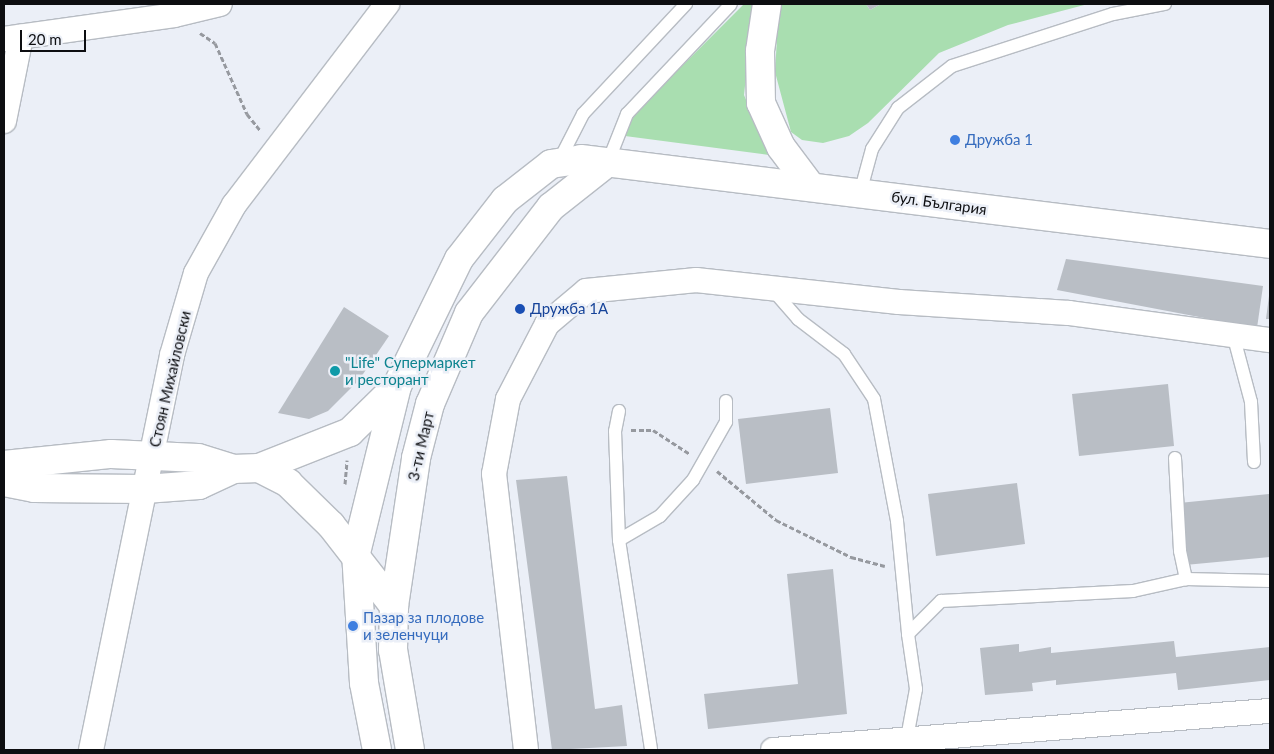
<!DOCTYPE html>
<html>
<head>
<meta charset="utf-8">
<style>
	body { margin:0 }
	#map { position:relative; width:1274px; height:754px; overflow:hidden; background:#ebeff7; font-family:Lato,sans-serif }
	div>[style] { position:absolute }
	.green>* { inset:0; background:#a9deb0 }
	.building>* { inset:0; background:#b9bec5 }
	.path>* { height:3px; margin-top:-1.5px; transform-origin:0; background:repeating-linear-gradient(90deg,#96999f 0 5px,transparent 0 7.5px) }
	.roads { filter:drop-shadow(1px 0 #b7bcc3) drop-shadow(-1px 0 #b7bcc3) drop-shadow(0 1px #b7bcc3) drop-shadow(0 -1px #b7bcc3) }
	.service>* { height:12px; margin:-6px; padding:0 6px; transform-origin:6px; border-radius:6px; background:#fff }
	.minor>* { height:24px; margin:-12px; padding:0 12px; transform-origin:12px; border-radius:12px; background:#fff }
	.tertiary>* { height:28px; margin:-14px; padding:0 14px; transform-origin:14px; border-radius:14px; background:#fff }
	.dots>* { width:14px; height:14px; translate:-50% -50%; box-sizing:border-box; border:2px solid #ebeff7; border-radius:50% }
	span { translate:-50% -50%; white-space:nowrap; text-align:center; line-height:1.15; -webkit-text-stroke:5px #ebeff7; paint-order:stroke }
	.shop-label { font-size:15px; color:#366cbe }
	.left { translate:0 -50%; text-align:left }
	.street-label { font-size:15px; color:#0d0e11 }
	.transit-label { font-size:15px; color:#164399 }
	.culture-label { font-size:15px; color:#0d838f }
	.frame { position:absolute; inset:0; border:5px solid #0d0e11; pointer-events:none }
	.scale { position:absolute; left:20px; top:30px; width:66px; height:22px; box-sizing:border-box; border:2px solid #0d0e11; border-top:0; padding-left:6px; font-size:15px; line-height:18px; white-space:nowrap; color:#0d0e11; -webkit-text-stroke:4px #ebeff7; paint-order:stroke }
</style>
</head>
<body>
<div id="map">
	<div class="green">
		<i style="clip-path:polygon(744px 4px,754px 4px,744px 95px,769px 155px,625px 136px,627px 121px)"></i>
		<i style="clip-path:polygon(779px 4px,866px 4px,870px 10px,881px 4px,1088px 4px,1008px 25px,939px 53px,868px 123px,849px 136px,823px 143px,802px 140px,791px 132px,775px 72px)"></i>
	</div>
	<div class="building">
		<i style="clip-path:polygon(866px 4px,881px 4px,870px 10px)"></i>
		<i style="clip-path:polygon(1066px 259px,1263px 286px,1257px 328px,1057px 290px)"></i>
		<i style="clip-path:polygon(1269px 296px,1270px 296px,1270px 319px,1266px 319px)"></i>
		<i style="clip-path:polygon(344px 307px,389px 336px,359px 380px,328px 411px,309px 419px,278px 413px)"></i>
		<i style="clip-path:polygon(1168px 384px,1174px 446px,1079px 456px,1072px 394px)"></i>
		<i style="clip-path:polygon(830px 408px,838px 473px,746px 484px,738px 419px)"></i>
		<i style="clip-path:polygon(567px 476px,595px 709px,622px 705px,627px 746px,552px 750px,516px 480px)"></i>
		<i style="clip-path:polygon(1017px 483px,1025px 544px,936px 556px,928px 494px)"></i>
		<i style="clip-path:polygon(1269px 494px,1270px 557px,1185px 565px,1179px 503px)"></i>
		<i style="clip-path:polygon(833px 569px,847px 714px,708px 729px,704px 694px,798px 684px,787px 574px)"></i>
		<i style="clip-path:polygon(1174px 641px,1176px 657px,1270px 647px,1270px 680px,1178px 690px,1176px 673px,1056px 685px,1056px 680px,1032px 683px,1033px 691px,985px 695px,980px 648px,1019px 644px,1019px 652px,1051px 647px,1051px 653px)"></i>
	</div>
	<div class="path">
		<i style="left:200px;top:33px;width:18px;rotate:34deg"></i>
		<i style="left:215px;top:43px;width:78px;rotate:65.7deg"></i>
		<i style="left:247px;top:114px;width:22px;rotate:51deg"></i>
		<i style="left:631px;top:430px;width:22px"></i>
		<i style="left:653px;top:430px;width:44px;rotate:33deg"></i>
		<i style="left:717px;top:471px;width:77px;rotate:39.7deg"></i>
		<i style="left:776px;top:520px;width:84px;rotate:26.3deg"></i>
		<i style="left:851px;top:557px;width:35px;rotate:15deg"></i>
		<i style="left:345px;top:484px;width:24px;rotate:-85deg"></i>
	</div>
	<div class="roads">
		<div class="service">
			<i style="left:559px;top:161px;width:53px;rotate:-62.9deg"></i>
			<i style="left:583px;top:114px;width:151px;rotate:-46.9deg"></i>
			<i style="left:608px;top:162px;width:52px;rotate:-68.4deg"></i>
			<i style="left:627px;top:114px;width:151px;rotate:-46.6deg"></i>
			<i style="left:860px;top:193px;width:46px;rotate:-74.7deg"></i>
			<i style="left:872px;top:149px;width:49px;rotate:-57.6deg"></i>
			<i style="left:898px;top:108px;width:68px;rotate:-37.9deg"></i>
			<i style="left:952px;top:66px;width:169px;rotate:-17.9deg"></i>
			<i style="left:1113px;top:14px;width:53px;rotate:-10.9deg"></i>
			<i style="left:772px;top:289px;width:40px;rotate:49deg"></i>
			<i style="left:798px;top:319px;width:58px;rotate:37.3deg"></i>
			<i style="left:844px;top:354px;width:54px;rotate:56.3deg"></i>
			<i style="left:874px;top:399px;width:124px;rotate:79.3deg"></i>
			<i style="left:897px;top:521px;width:114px;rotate:84.4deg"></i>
			<i style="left:1234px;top:338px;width:66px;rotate:75.1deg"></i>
			<i style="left:1251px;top:402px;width:60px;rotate:87.1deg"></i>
			<i style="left:619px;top:411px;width:20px;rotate:101deg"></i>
			<i style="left:615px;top:431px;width:109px;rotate:87.9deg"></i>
			<i style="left:619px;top:540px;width:212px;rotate:81.3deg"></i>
			<i style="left:1175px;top:458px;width:93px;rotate:86.9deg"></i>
			<i style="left:1180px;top:551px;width:29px;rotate:78deg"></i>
			<i style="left:619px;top:540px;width:48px;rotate:-30.3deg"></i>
			<i style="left:660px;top:516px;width:49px;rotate:-47.5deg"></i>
			<i style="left:693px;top:480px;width:67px;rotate:-60.4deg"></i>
			<i style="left:726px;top:422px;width:21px;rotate:-90deg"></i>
			<i style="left:907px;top:738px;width:50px;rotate:-79.6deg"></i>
			<i style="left:916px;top:689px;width:56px;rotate:-98.3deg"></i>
			<i style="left:908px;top:634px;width:47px;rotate:-45deg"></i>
			<i style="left:941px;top:601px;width:192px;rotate:-3deg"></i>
			<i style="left:1133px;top:591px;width:54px;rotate:-12.8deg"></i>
			<i style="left:1186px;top:579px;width:84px;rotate:1.4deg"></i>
		</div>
		<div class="minor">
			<i style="left:4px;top:39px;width:172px;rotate:-8deg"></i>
			<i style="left:174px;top:15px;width:47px;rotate:-13.4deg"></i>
			<i style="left:4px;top:121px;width:86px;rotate:-78.6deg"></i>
			<i style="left:91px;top:750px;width:403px;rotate:-78.4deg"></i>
			<i style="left:172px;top:355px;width:85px;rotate:-73.7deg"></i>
			<i style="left:196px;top:273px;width:78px;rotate:-60.8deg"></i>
			<i style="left:234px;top:205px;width:253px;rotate:-52.7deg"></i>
			<i style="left:526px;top:750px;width:278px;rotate:-96.6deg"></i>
			<i style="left:494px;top:474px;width:76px;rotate:-79.4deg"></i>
			<i style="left:508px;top:399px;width:85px;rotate:-62.5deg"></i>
			<i style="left:547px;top:324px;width:51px;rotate:-40.2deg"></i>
			<i style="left:586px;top:291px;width:111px;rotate:-5.7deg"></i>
			<i style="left:696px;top:280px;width:204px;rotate:6.2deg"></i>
			<i style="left:899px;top:302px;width:170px;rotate:3.7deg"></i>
			<i style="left:1069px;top:313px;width:203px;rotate:7.7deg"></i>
			<i style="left:773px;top:750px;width:499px;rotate:-4.5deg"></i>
		</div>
		<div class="tertiary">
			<i style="left:767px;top:4px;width:48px;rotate:98.5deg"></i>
			<i style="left:760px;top:51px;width:52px;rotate:88.9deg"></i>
			<i style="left:761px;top:103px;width:48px;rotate:65.6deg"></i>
			<i style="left:781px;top:147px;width:50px;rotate:53.1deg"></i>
			<i style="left:4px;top:465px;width:108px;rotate:-5.9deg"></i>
			<i style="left:111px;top:454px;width:87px;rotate:2.6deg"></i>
			<i style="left:198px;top:458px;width:37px;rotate:17deg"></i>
			<i style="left:233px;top:469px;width:26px;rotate:-2deg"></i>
			<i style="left:259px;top:468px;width:98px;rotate:-21.6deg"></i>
			<i style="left:350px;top:432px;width:64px;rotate:-44.4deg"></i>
			<i style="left:259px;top:468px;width:33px;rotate:27deg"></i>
			<i style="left:288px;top:483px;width:60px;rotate:44.3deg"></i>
			<i style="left:331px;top:525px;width:103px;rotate:52.1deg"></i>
			<i style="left:4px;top:482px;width:31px;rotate:11deg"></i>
			<i style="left:34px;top:488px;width:111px;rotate:0.5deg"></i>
			<i style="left:145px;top:489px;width:54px;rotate:-4.2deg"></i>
			<i style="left:199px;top:485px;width:38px;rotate:-25deg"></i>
			<i style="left:377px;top:750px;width:68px;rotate:-101deg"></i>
			<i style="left:364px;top:683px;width:130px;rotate:-93.5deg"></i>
			<i style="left:356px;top:553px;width:172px;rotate:-76.2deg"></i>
			<i style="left:397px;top:386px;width:141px;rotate:-64deg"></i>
			<i style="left:459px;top:259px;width:75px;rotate:-52.1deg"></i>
			<i style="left:505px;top:200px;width:58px;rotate:-38deg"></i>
			<i style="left:551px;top:164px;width:30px;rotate:-9deg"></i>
			<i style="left:581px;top:159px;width:694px;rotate:7.03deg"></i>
			<i style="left:410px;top:750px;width:101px;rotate:-99.6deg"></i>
			<i style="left:393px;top:650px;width:44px;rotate:-88.7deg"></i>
			<i style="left:394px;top:606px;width:150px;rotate:-81.5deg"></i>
			<i style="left:416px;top:458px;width:56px;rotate:-75.5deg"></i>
			<i style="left:430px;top:404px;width:99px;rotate:-66.8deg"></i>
			<i style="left:469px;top:313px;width:134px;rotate:-52.3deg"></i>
			<i style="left:551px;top:207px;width:73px;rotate:-38.3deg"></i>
		</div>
	</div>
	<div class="dots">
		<i style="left:955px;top:140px;background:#3f7fe0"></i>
		<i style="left:520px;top:309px;background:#1a4fb4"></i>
		<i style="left:335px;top:371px;background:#0f9aa8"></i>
		<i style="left:353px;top:626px;background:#3f7fe0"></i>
	</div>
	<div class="shop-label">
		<span class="left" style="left:965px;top:140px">Дружба 1</span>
		<span class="left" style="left:363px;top:626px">Пазар за плодове<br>и зеленчуци</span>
	</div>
	<div class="street-label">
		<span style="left:939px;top:203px;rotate:8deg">бул. България</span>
		<span style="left:170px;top:379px;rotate:-77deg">Стоян Михайловски</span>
		<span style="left:421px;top:446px;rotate:-77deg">3-ти Март</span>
	</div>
	<div class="transit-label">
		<span class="left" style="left:530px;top:309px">Дружба 1A</span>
	</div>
	<div class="culture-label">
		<span class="left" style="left:345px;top:371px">"Life" Супермаркет<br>и ресторант</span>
	</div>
	<div class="frame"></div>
	<div class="scale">20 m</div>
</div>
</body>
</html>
